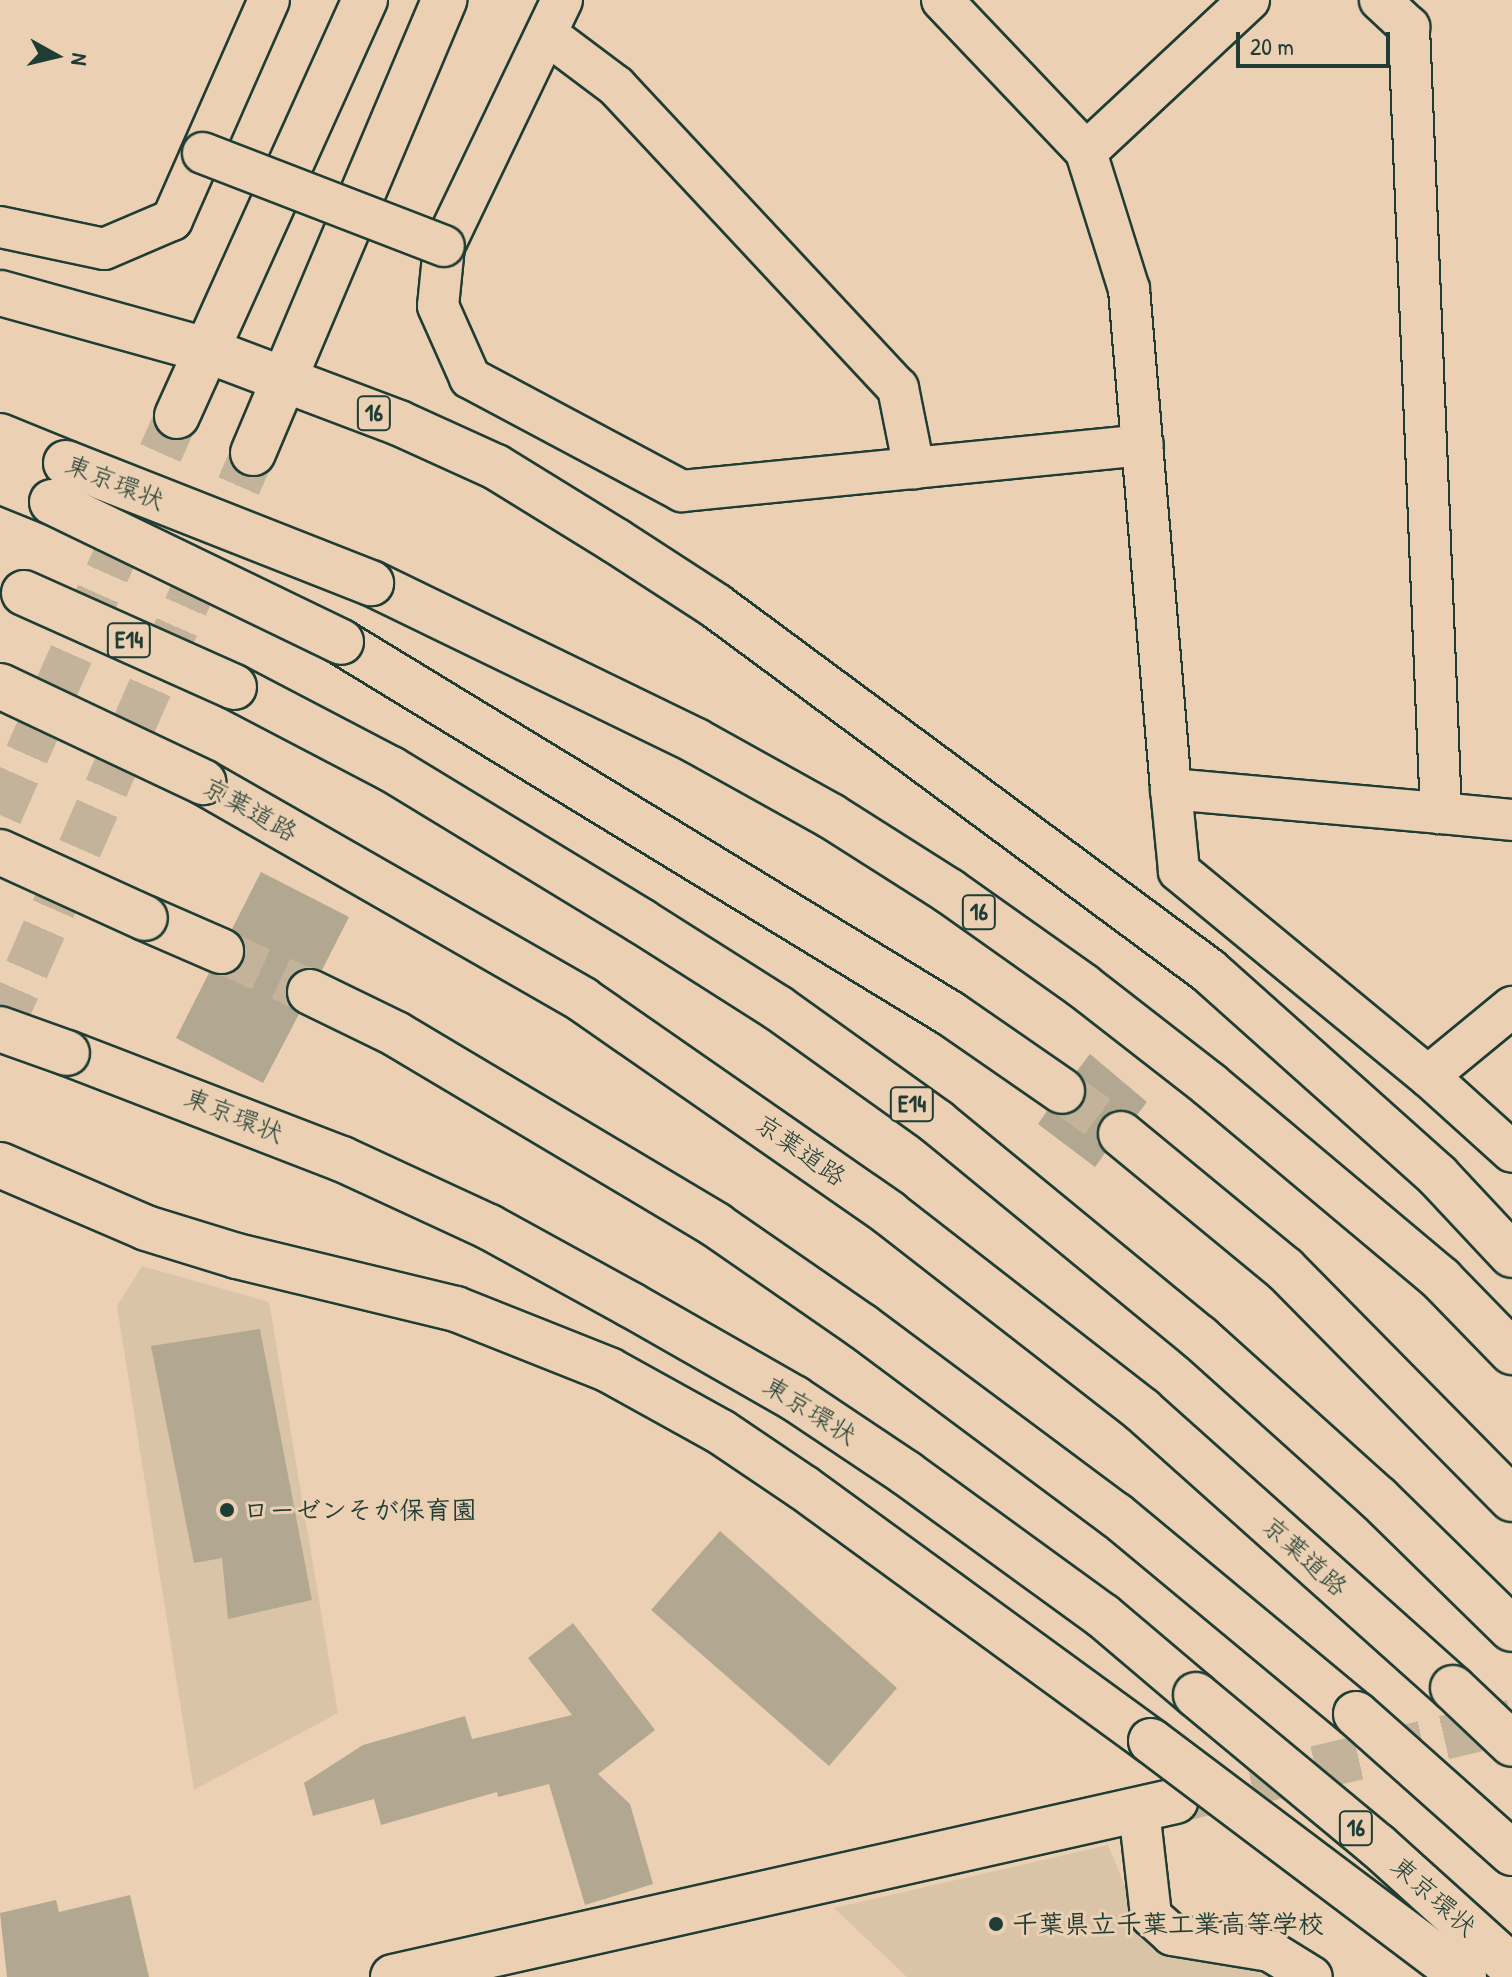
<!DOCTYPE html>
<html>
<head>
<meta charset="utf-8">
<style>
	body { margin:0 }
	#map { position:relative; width:1512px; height:1977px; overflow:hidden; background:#ebd0b3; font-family:"Patrick Hand","Klee One",sans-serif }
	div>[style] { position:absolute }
	.built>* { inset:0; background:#dac4a8 }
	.building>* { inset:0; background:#b2a790 }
	.secondary-tunnel>* { height:44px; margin-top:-22px; transform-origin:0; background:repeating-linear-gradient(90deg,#c2b39a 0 44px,transparent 0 66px) }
	.highway-tunnel>* { height:44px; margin-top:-22px; transform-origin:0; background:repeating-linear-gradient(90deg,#c2b39a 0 44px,transparent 0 66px) }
	.roads { filter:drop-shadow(2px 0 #1f3d34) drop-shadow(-2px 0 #1f3d34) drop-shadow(0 2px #1f3d34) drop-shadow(0 -2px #1f3d34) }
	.street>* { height:40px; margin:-20px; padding:0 20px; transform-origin:20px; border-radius:20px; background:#ebd0b3 }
	.secondary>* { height:44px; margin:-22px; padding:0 22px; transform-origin:22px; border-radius:22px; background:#ebd0b3 }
	.highway>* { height:44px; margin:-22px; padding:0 22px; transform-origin:22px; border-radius:22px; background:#ebd0b3 }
	.bridges { filter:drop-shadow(2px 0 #1f3d34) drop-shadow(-2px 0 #1f3d34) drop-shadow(0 2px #1f3d34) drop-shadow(0 -2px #1f3d34) }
	.street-bridge>* { height:40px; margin:-20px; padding:0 20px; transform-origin:20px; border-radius:20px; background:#ebd0b3 }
	.highway-bridge>* { height:44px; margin:-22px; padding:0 22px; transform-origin:22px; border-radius:22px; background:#ebd0b3 }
	.dots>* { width:22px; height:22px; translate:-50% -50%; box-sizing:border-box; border:4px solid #ebd0b3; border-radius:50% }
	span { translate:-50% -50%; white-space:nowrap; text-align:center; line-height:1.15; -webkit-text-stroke:6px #ebd0b3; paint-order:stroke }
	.shield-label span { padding:2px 6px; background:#ebd0b3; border:2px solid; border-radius:6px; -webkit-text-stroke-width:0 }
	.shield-label { font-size:24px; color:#1f3d34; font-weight:700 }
	.street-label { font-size:26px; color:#1f3d34 }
	.poi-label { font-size:26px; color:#1f3d34; font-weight:700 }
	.left { translate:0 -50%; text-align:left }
	.north { position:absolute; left:16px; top:16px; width:80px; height:80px; -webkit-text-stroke:6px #ebd0b3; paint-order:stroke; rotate:98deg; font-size:22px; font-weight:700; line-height:32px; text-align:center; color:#1f3d34 }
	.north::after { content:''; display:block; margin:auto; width:28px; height:36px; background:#1f3d34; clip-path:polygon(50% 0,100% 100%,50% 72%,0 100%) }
	.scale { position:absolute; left:1236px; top:32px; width:154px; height:36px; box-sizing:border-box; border:4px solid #1f3d34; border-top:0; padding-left:10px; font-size:24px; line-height:28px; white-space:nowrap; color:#1f3d34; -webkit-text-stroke:6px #ebd0b3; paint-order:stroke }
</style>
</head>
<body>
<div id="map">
	<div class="built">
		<i style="clip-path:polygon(142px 1266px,269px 1302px,338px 1713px,194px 1790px,117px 1306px)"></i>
		<i style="clip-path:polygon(1108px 1845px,1147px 1939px,1294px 1977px,907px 1977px,834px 1908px)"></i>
	</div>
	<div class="building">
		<i style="clip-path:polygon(261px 872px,349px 917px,322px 970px,308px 967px,288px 980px,285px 994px,299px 1014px,263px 1083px,176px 1038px,209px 973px,225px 976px,244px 962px,246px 947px,232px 929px)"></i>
		<i style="clip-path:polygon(1090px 1054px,1147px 1102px,1137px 1115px,1113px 1110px,1101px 1119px,1097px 1142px,1105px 1153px,1095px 1167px,1038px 1124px,1047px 1111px,1061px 1116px,1082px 1106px,1087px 1092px,1077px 1071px)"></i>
		<i style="clip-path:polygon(260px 1329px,312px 1600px,228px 1619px,222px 1558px,194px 1563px,151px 1346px)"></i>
		<i style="clip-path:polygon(720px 1531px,897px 1688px,829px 1766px,651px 1610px)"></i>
		<i style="clip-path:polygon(573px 1623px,655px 1730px,598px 1774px,630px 1804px,653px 1884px,585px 1905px,549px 1784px,498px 1797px,497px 1792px,381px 1825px,374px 1799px,313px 1816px,304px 1783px,363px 1745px,465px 1716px,472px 1739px,572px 1715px,528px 1658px)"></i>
		<i style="clip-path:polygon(130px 1895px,149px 1977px,7px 1977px,0 1913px,56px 1900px,59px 1912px)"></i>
	</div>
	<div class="secondary-tunnel">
		<i style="left:0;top:815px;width:436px;rotate:-66.1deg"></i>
		<i style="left:0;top:1030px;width:630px;rotate:-66.32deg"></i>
		<i style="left:1187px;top:1798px;width:334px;rotate:-13.2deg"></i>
	</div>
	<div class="highway-tunnel">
		<i style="left:221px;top:951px;width:98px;rotate:24.7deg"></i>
		<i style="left:1062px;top:1091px;width:73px;rotate:36.1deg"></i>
	</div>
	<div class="roads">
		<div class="street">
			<i style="left:562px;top:0;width:273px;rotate:115.6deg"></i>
			<i style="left:444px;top:246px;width:60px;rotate:95.7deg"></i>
			<i style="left:438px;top:306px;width:79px;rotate:66deg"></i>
			<i style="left:470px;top:378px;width:240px;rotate:28.1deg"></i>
			<i style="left:682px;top:491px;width:463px;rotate:-5.7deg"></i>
			<i style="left:942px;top:0;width:209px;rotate:46.5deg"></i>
			<i style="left:1086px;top:152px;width:223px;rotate:-43deg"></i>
			<i style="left:1380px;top:0;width:40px;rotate:43deg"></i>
			<i style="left:1409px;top:27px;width:787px;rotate:87.67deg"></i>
			<i style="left:1441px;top:813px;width:71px;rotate:5.6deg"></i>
			<i style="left:548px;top:35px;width:85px;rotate:36.9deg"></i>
			<i style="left:616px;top:86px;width:413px;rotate:47deg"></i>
			<i style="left:898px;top:388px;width:82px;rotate:78.7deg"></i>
			<i style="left:1086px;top:152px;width:144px;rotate:72.6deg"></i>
			<i style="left:1129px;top:289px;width:502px;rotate:85.2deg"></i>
			<i style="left:1171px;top:789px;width:271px;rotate:5.1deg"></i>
			<i style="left:0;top:227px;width:106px;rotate:11.9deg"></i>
			<i style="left:104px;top:249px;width:74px;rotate:-23.1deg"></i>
			<i style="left:172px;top:220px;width:240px;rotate:-66.2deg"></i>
			<i style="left:1171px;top:789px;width:82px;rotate:84.4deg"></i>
			<i style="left:1179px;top:871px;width:323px;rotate:39.5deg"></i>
			<i style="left:1428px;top:1076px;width:113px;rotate:42.1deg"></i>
			<i style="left:1428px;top:1076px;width:109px;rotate:-39.4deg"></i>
			<i style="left:1139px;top:1810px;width:107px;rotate:83.5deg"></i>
			<i style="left:1151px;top:1916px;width:28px;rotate:42deg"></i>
			<i style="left:1172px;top:1935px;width:99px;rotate:9.3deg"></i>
			<i style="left:1270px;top:1951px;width:49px;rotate:31.8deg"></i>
		</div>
		<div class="secondary">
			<i style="left:177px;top:416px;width:457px;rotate:-65.7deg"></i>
			<i style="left:253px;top:453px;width:492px;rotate:-67.1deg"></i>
			<i style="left:393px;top:1977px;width:802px;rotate:-12.68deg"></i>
		</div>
		<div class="highway">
			<i style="left:0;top:293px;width:214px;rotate:15.5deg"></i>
			<i style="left:206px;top:350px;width:206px;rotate:20.7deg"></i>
			<i style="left:399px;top:423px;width:107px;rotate:24.4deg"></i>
			<i style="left:496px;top:467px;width:141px;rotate:31.7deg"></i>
			<i style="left:616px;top:541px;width:119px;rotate:33deg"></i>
			<i style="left:716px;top:606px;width:613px;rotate:36.51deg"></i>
			<i style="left:1209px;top:971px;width:307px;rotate:41.8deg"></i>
			<i style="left:1438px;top:1176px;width:108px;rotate:46.9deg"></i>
			<i style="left:0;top:436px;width:71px;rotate:22.2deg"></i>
			<i style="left:0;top:481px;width:56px;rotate:22deg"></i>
			<i style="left:371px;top:583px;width:361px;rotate:25.9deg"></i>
			<i style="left:696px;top:741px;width:154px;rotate:29.1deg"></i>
			<i style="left:831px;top:816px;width:140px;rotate:32.4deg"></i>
			<i style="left:949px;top:891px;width:164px;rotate:35.3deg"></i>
			<i style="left:1083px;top:986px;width:161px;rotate:37.9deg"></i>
			<i style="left:1210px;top:1085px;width:302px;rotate:40deg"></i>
			<i style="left:1441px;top:1279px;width:102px;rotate:45.8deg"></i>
			<i style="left:341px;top:642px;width:714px;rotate:31.38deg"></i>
			<i style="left:951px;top:1014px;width:135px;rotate:34.7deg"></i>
			<i style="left:234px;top:687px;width:177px;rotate:27.6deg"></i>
			<i style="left:391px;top:769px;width:293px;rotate:31.3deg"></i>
			<i style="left:641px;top:921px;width:162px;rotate:32.4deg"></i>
			<i style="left:778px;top:1008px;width:196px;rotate:35.6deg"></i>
			<i style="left:937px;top:1122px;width:339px;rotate:39.4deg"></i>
			<i style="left:1199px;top:1337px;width:241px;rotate:42deg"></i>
			<i style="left:1378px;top:1498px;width:187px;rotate:44.4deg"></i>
			<i style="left:203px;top:782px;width:438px;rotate:29.8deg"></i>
			<i style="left:583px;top:1000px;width:373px;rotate:34.8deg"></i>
			<i style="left:889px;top:1213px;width:321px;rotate:37.9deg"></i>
			<i style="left:1142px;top:1410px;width:417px;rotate:41.8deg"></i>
			<i style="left:145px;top:918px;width:83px;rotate:23.5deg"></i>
			<i style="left:310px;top:992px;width:96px;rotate:26deg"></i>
			<i style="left:396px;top:1034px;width:373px;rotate:30.8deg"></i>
			<i style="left:716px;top:1225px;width:178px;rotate:34.7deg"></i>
			<i style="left:862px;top:1326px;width:317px;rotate:36.7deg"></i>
			<i style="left:1116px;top:1515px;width:312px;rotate:39.7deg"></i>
			<i style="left:67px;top:1053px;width:295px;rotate:21.1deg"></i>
			<i style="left:342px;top:1159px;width:162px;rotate:24.8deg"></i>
			<i style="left:489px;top:1227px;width:162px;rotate:28.8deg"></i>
			<i style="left:631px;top:1305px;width:188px;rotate:29.7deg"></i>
			<i style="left:794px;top:1398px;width:135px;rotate:33.8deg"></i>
			<i style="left:906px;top:1473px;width:243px;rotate:36deg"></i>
			<i style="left:1103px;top:1616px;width:122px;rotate:40.3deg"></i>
			<i style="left:1121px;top:1134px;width:212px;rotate:39.5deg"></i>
			<i style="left:1285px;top:1269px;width:323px;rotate:45.4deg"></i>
			<i style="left:0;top:1165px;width:159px;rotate:23.3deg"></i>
			<i style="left:146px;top:1228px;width:95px;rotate:17.1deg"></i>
			<i style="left:237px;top:1256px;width:225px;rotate:13.6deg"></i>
			<i style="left:456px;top:1309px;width:165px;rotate:21.7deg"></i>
			<i style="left:609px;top:1370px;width:128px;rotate:29deg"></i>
			<i style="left:721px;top:1432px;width:100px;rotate:34deg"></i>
			<i style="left:804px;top:1488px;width:429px;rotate:36.1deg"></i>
		</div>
	</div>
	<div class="bridges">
		<div class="street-bridge">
			<i style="left:203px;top:153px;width:258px;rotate:21.1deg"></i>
		</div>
		<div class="highway-bridge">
			<i style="left:66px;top:463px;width:328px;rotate:21.5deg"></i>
			<i style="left:52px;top:502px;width:321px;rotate:25.8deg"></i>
			<i style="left:24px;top:593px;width:230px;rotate:24.1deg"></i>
			<i style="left:0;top:686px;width:225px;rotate:25.3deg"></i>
			<i style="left:0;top:852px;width:159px;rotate:24.5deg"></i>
			<i style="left:0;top:1029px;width:71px;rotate:19.7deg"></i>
			<i style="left:1453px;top:1688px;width:81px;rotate:43.5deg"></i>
			<i style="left:1196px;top:1695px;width:236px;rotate:39.7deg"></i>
			<i style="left:1378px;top:1846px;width:181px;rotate:42.1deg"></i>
			<i style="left:1356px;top:1714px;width:209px;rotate:41.7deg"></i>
			<i style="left:1151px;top:1741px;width:392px;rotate:37deg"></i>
		</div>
	</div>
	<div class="dots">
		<i style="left:227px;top:1510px;background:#1f3d34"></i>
		<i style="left:996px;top:1924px;background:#1f3d34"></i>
	</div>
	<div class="shield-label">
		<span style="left:374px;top:413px">16</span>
		<span style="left:129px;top:640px">E14</span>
		<span style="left:979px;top:912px">16</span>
		<span style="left:912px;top:1104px">E14</span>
		<span style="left:1356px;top:1828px">16</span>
	</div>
	<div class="street-label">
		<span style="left:115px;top:482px;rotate:22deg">東京環状</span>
		<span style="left:250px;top:809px;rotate:29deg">京葉道路</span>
		<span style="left:234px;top:1115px;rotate:22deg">東京環状</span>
		<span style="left:801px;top:1150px;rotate:35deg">京葉道路</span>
		<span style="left:810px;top:1410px;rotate:32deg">東京環状</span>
		<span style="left:1305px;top:1556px;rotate:42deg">京葉道路</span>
		<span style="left:1434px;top:1896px;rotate:42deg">東京環状</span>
	</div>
	<div class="poi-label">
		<span class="left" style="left:243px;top:1510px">ローゼンそが保育園</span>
		<span class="left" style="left:1012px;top:1924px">千葉県立千葉工業高等学校</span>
	</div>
	<div class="north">N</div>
	<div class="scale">20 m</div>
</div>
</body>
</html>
